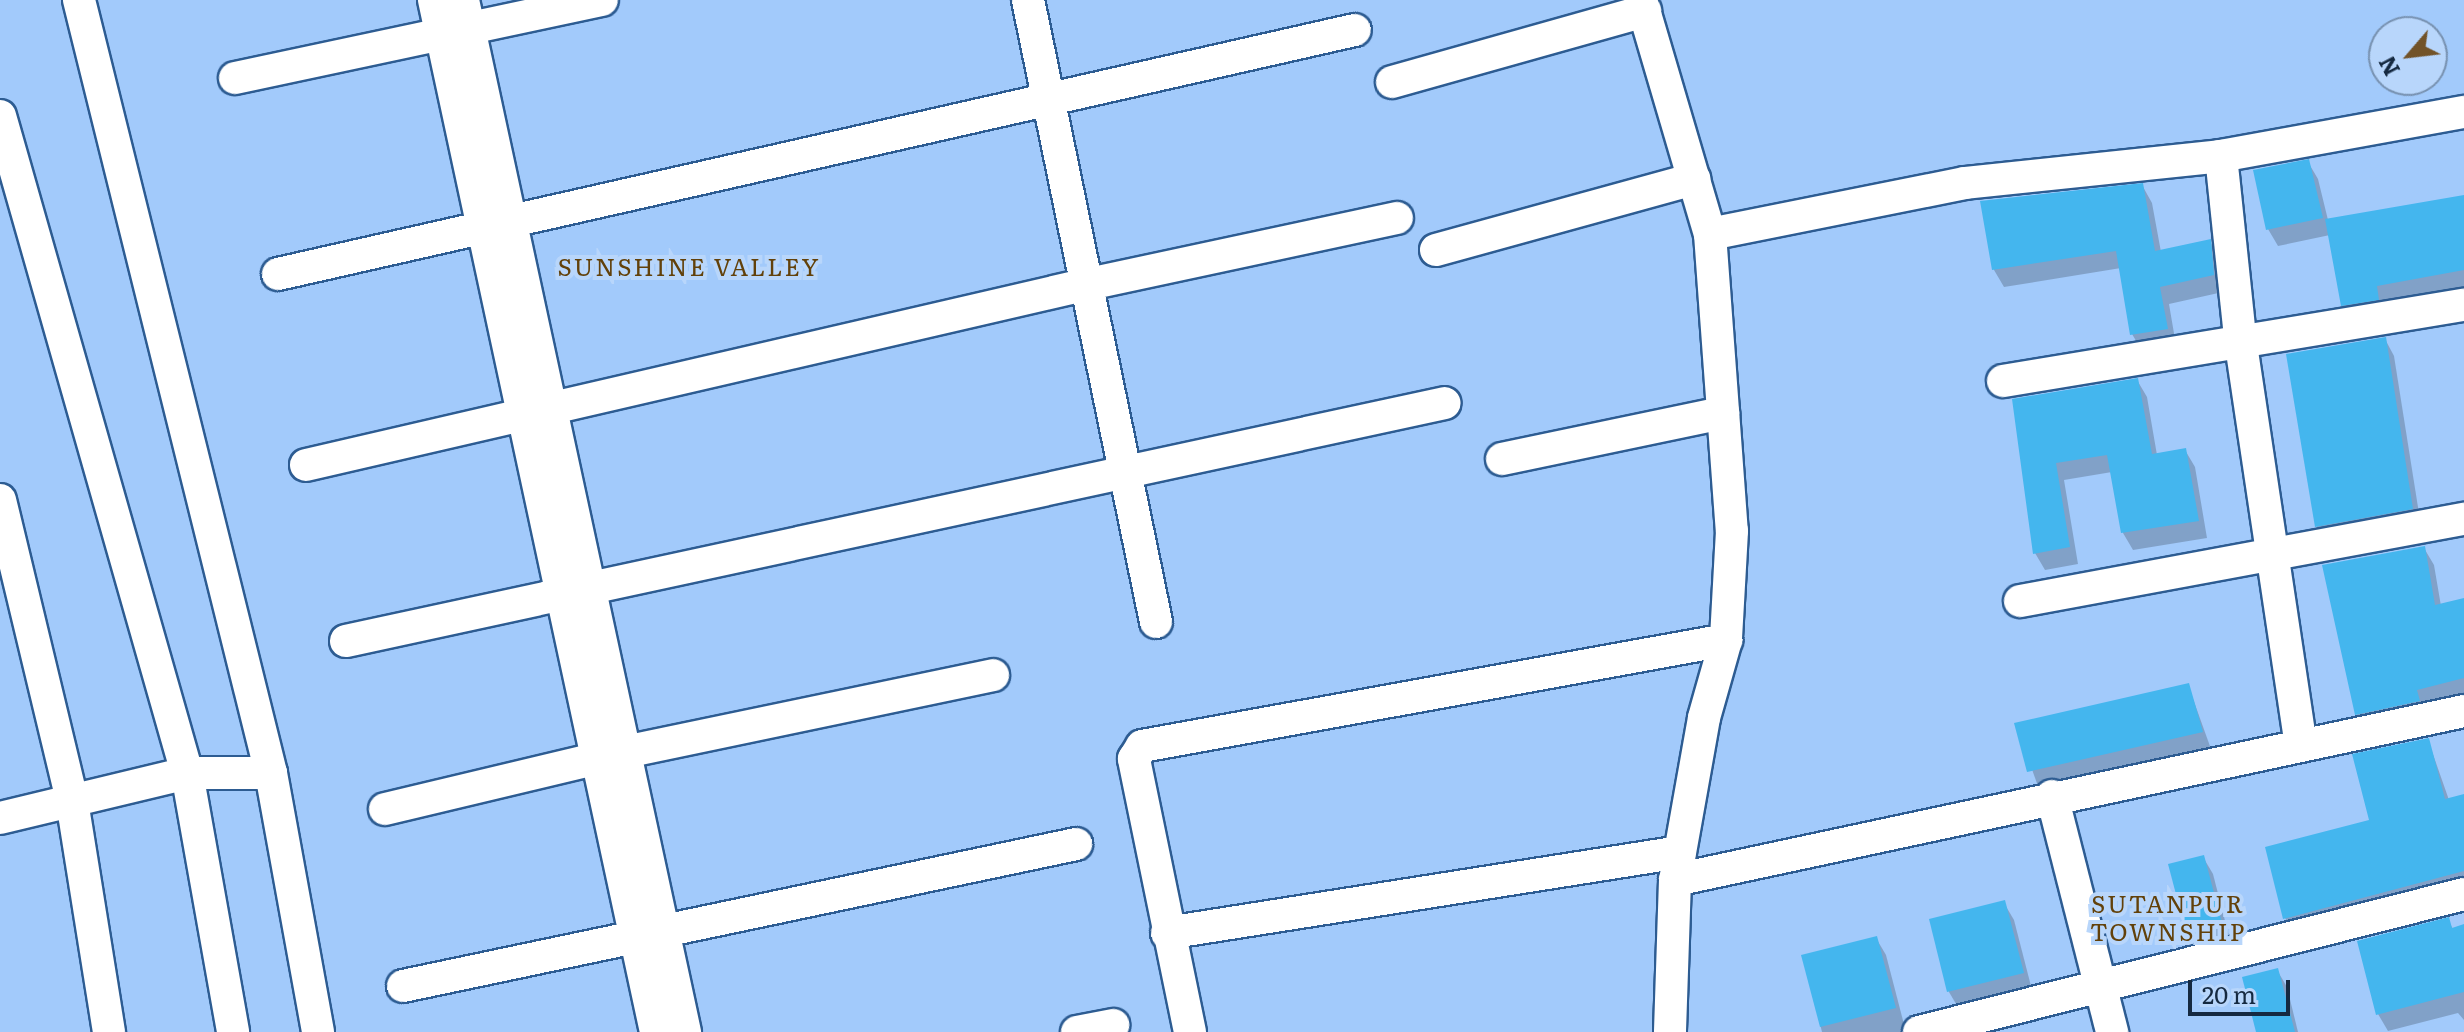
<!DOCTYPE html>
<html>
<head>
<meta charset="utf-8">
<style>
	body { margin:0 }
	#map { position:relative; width:2464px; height:1032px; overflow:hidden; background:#a2cafb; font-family:Literata,serif }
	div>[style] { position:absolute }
	.shadow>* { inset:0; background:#0003 }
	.building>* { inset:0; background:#44b6ee }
	.roads { filter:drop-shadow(2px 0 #2d5c92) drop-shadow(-2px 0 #2d5c92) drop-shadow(0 2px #2d5c92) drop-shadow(0 -2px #2d5c92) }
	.minor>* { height:32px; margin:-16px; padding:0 16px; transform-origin:16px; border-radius:16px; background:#fff }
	span { translate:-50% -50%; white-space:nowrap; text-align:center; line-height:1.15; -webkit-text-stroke:8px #b8d6fb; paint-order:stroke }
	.neighbourhood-label { font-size:24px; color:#62410a; letter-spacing:2px }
	.north { position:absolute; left:2368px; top:16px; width:80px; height:80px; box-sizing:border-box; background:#b8d6fb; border:2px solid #7791b0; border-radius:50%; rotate:242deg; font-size:22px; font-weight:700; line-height:32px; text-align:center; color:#152940 }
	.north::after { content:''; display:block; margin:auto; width:28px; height:36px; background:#725328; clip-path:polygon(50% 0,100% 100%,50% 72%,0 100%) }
	.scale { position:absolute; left:2188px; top:980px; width:102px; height:36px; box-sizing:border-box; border:4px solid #152940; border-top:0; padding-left:10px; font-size:24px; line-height:28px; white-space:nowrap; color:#152940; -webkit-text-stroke:6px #b8d6fb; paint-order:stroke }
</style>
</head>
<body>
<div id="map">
	<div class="shadow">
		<i style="clip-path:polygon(2308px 162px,2318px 179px,2328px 220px,2464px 197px,2464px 289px,2385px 303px,2352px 322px,2342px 305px,2330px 235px,2278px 246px,2268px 229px)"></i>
		<i style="clip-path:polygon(2142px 185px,2152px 203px,2161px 252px,2210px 241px,2219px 258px,2223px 292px,2169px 304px,2176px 345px,2142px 351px,2132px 334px,2121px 268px,2004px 287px,1994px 270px,1982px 202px)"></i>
		<i style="clip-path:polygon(2385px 339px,2394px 356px,2421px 526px,2326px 544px,2317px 527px)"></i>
		<i style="clip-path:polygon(2137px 380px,2147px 397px,2157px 455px,2185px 450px,2195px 467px,2207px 538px,2133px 550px,2123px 533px,2112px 472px,2064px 480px,2078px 564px,2045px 570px,2035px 553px,2014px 400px)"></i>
		<i style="clip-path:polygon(2424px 548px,2434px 565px,2441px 606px,2464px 600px,2464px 694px,2367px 731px,2357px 714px)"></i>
		<i style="clip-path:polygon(2188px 685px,2211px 749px,2039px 789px,2016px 725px)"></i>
		<i style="clip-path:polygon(2428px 740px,2449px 800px,2464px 796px,2464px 890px,2295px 935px,2285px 918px,2372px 821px)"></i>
		<i style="clip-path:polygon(2203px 857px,2213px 874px,2231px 944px,2199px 952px,2189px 935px)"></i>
		<i style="clip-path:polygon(2004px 903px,2014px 920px,2032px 990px,1959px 1009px,1949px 992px,1931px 921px)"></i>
		<i style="clip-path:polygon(2448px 920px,2453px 929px,2464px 927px,2464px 1020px,2458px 1013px,2388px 1031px,2378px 1014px)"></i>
		<i style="clip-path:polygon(1876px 938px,1886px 955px,1906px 1032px,1822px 1032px,1803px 956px)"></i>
		<i style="clip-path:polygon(2277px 970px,2287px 987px,2298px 1032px,2258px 1032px)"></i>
	</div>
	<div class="building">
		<i style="clip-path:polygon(2309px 159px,2323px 218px,2266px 230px,2253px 170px)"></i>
		<i style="clip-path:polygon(2143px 183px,2155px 251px,2211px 239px,2214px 275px,2160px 287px,2168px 329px,2130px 335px,2116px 251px,1992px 270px,1980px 201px)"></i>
		<i style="clip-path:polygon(2464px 195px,2464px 270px,2377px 286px,2379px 300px,2341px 306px,2325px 219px)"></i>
		<i style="clip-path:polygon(2386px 337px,2413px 509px,2315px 527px,2286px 354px)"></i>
		<i style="clip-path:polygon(2138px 378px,2152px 454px,2186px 448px,2199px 521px,2121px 533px,2107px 455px,2056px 463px,2070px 547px,2033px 554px,2012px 399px)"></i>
		<i style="clip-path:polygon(2425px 546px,2435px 605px,2464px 598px,2464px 678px,2417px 690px,2420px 701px,2355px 715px,2322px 565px)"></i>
		<i style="clip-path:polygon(2189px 683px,2203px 732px,2027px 772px,2014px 723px)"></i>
		<i style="clip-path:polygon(2429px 738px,2445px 799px,2464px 794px,2464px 871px,2283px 919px,2265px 847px,2369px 820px,2352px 754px)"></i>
		<i style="clip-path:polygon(2204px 855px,2223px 927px,2187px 936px,2168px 864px)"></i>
		<i style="clip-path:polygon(2005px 900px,2024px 973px,1947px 992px,1929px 919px)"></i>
		<i style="clip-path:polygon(2449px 917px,2452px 928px,2464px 924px,2464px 992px,2376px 1015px,2357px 941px)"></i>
		<i style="clip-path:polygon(1877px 936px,1896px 1008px,1820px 1027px,1801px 955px)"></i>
		<i style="clip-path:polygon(2278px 968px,2295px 1032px,2256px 1032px,2242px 977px)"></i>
	</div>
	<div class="roads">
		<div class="minor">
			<i style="left:79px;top:0;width:796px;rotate:76.05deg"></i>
			<i style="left:271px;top:773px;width:263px;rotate:79.7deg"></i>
			<i style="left:434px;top:0;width:1056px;rotate:77.86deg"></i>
			<i style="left:463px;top:0;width:1056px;rotate:77.86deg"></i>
			<i style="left:1028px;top:0;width:635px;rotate:78.37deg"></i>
			<i style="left:1641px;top:0;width:244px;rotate:73.6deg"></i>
			<i style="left:1710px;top:234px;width:298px;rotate:85.8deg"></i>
			<i style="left:1732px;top:531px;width:109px;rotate:93.2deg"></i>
			<i style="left:1726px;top:640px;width:81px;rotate:105.8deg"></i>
			<i style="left:1704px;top:718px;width:165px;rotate:100.1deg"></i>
			<i style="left:1675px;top:880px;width:152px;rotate:91.9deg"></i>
			<i style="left:235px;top:78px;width:375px;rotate:-12deg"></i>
			<i style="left:1392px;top:82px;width:263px;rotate:-15.7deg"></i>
			<i style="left:0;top:116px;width:683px;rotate:74.11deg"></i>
			<i style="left:187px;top:773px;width:263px;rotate:79.9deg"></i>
			<i style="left:2221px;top:156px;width:183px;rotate:84deg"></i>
			<i style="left:2240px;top:338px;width:412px;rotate:81.5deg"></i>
			<i style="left:1710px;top:234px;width:260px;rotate:-11.3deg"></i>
			<i style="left:1965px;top:183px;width:257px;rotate:-6deg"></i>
			<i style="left:2221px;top:156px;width:247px;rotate:-10.3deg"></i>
			<i style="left:1436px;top:250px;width:268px;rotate:-15.4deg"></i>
			<i style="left:278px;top:274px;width:1104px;rotate:-12.77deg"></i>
			<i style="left:2003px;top:381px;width:467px;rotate:-9.4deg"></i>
			<i style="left:1502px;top:459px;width:226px;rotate:-11.8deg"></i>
			<i style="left:306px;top:465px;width:799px;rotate:-13.03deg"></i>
			<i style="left:1084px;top:285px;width:320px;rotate:-12.1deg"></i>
			<i style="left:0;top:500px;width:309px;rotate:76.5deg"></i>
			<i style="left:72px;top:801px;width:234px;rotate:80.9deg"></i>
			<i style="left:2020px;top:601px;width:452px;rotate:-10.5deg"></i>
			<i style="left:346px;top:641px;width:1124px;rotate:-12.22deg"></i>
			<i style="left:2052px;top:796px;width:244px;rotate:75.7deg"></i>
			<i style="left:385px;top:809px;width:247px;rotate:-13.4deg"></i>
			<i style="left:625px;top:752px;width:376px;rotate:-11.8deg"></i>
			<i style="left:0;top:818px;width:192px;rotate:-13.5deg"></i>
			<i style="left:187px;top:773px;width:84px"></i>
			<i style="left:1675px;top:880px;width:807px;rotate:-12.09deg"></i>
			<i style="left:1167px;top:933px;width:519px;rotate:-8.97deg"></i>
			<i style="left:403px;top:986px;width:688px;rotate:-11.91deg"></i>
			<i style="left:1077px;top:1032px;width:37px;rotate:-11deg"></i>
			<i style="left:1190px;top:1032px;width:279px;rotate:-101.6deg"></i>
			<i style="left:1134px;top:759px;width:15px;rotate:-58deg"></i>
			<i style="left:1142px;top:746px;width:594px;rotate:-10.29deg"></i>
			<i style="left:1919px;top:1032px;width:562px;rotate:-14.21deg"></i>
		</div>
	</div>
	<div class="neighbourhood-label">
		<span style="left:689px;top:266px">SUNSHINE VALLEY</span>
		<span style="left:2168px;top:917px">SUTANPUR<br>TOWNSHIP</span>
	</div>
	<div class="north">N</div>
	<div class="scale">20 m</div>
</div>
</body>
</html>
